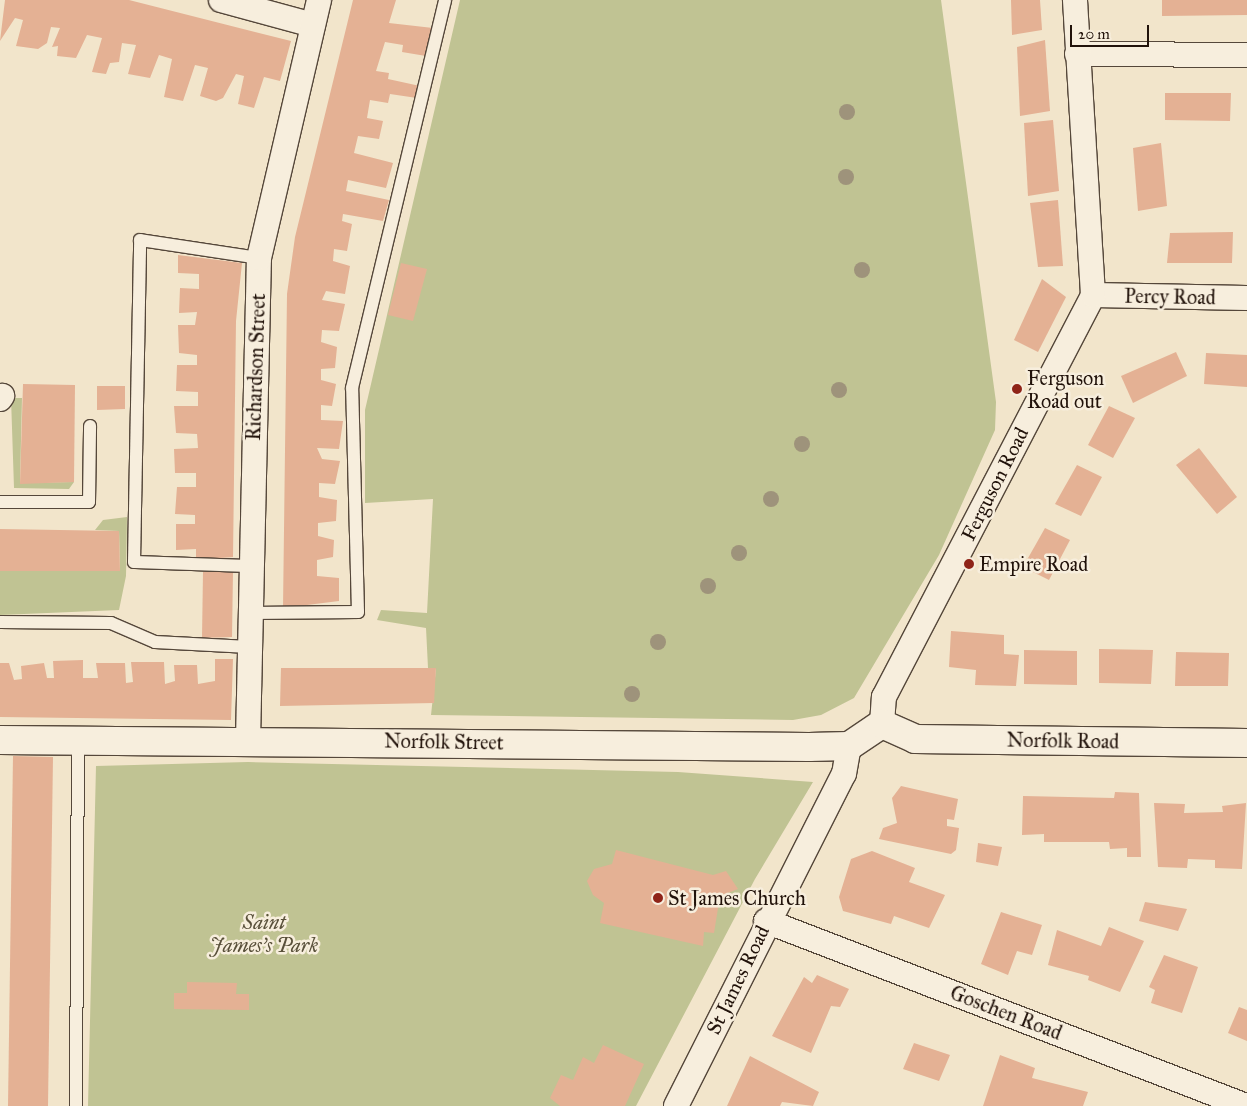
<!DOCTYPE html>
<html>
<head>
<meta charset="utf-8">
<style>
	body { margin:0 }
	#map { position:relative; width:1247px; height:1106px; overflow:hidden; background:#f2e5cb; font-family:"IM FELL Great Primer",serif }
	div>[style] { position:absolute }
	.green>* { inset:0; background:#c0c393 }
	.building>* { inset:0; background:#e4b194 }
	.roads { filter:drop-shadow(1px 0 #55473a) drop-shadow(-1px 0 #55473a) drop-shadow(0 1px #55473a) drop-shadow(0 -1px #55473a) }
	.service>* { height:12px; margin:-6px; padding:0 6px; transform-origin:6px; border-radius:6px; background:#f7eedd }
	.minor>* { height:24px; margin:-12px; padding:0 12px; transform-origin:12px; border-radius:12px; background:#f7eedd }
	.tertiary>* { height:28px; margin:-14px; padding:0 14px; transform-origin:14px; border-radius:14px; background:#f7eedd }
	.trees>* { width:16px; height:16px; margin:-8px; border-radius:50%; background:#9e937b }
	.dots>* { width:14px; height:14px; translate:-50% -50%; box-sizing:border-box; border:2px solid #f7eedd; border-radius:50% }
	span { translate:-50% -50%; white-space:nowrap; text-align:center; line-height:1.15; -webkit-text-stroke:5px #f7eedd; paint-order:stroke }
	.street-label { font-size:20px; color:#21120a }
	.poi-label { font-size:20px; color:#21120a }
	.left { translate:0 -50%; text-align:left }
	.park-label { font-size:20px; color:#59503a; font-style:italic }
	.scale { position:absolute; left:1070px; top:25px; width:79px; height:22px; box-sizing:border-box; border:2px solid #21120a; border-top:0; padding-left:6px; font-size:15px; line-height:18px; white-space:nowrap; color:#21120a; -webkit-text-stroke:4px #f7eedd; paint-order:stroke }
</style>
</head>
<body>
<div id="map">
	<div class="green">
		<i style="clip-path:polygon(460px 0,941px 0,996px 402px,995px 430px,939px 555px,854px 698px,821px 715px,793px 720px,431px 715px,436px 669px,428px 668px,426px 628px,377px 620px,381px 610px,427px 613px,433px 499px,365px 503px,365px 410px)"></i>
		<i style="clip-path:polygon(11px 398px,22px 398px,20px 483px,74px 482px,69px 489px,14px 488px)"></i>
		<i style="clip-path:polygon(127px 517px,126px 576px,119px 610px,0 615px,0 571px,120px 571px,119px 531px,95px 530px,103px 520px)"></i>
		<i style="clip-path:polygon(248px 762px,678px 772px,813px 782px,755px 879px,636px 1106px,88px 1106px,96px 766px)"></i>
	</div>
	<div class="building">
		<i style="clip-path:polygon(5px 0,129px 0,291px 41px,280px 81px,264px 77px,254px 108px,238px 104px,244px 76px,236px 74px,223px 98px,216px 101px,200px 96px,208px 68px,195px 65px,183px 101px,164px 97px,172px 59px,159px 55px,150px 78px,128px 74px,136px 45px,122px 43px,119px 62px,110px 63px,106px 74px,92px 72px,102px 38px,87px 35px,76px 58px,57px 56px,58px 46px,52px 47px,60px 28px,51px 27px,47px 43px,38px 49px,16px 46px,23px 20px,15px 18px,0 41px)"></i>
		<i style="clip-path:polygon(353px 0,396px 0,389px 23px,433px 28px,426px 56px,402px 52px,403px 45px,385px 42px,376px 71px,389px 73px,388px 79px,420px 86px,417px 98px,390px 94px,388px 103px,370px 100px,367px 118px,383px 121px,379px 139px,358px 136px,354px 153px,393px 163px,386px 188px,348px 180px,346px 191px,389px 200px,383px 221px,343px 214px,342px 221px,352px 224px,347px 251px,334px 249px,333px 261px,350px 266px,345px 294px,326px 291px,322px 300px,345px 304px,339px 331px,322px 330px,321px 342px,337px 347px,335px 368px,321px 369px,321px 380px,336px 384px,332px 406px,321px 405px,321px 420px,343px 421px,339px 449px,317px 448px,322px 459px,340px 461px,335px 484px,319px 483px,319px 497px,337px 500px,336px 521px,318px 523px,318px 536px,334px 540px,333px 557px,317px 560px,317px 576px,339px 578px,339px 601px,283px 608px,287px 294px,295px 237px)"></i>
		<i style="clip-path:polygon(1011px 0,1040px 0,1042px 30px,1012px 35px)"></i>
		<i style="clip-path:polygon(1162px 0,1247px 0,1247px 15px,1162px 16px)"></i>
		<i style="clip-path:polygon(1045px 40px,1050px 111px,1020px 116px,1017px 47px)"></i>
		<i style="clip-path:polygon(1165px 93px,1231px 93px,1230px 121px,1165px 120px)"></i>
		<i style="clip-path:polygon(1053px 120px,1059px 191px,1028px 196px,1024px 123px)"></i>
		<i style="clip-path:polygon(1161px 143px,1167px 206px,1138px 211px,1133px 148px)"></i>
		<i style="clip-path:polygon(1058px 200px,1063px 266px,1038px 267px,1030px 203px)"></i>
		<i style="clip-path:polygon(1233px 232px,1232px 263px,1167px 263px,1170px 233px)"></i>
		<i style="clip-path:polygon(178px 255px,242px 263px,236px 321px,233px 557px,196px 560px,196px 549px,176px 550px,176px 524px,195px 524px,195px 515px,175px 514px,177px 487px,196px 487px,196px 473px,175px 473px,174px 449px,198px 448px,197px 434px,176px 433px,174px 406px,198px 406px,198px 392px,176px 391px,177px 365px,197px 365px,197px 355px,179px 353px,178px 325px,195px 325px,197px 312px,179px 313px,180px 288px,199px 289px,199px 274px,178px 273px)"></i>
		<i style="clip-path:polygon(401px 263px,427px 269px,413px 321px,388px 315px)"></i>
		<i style="clip-path:polygon(1042px 279px,1066px 297px,1038px 352px,1014px 340px)"></i>
		<i style="clip-path:polygon(1176px 352px,1187px 376px,1133px 403px,1121px 376px)"></i>
		<i style="clip-path:polygon(1206px 353px,1247px 355px,1247px 387px,1204px 384px)"></i>
		<i style="clip-path:polygon(23px 384px,75px 385px,74px 482px,20px 484px)"></i>
		<i style="clip-path:polygon(97px 386px,125px 386px,125px 409px,97px 410px)"></i>
		<i style="clip-path:polygon(1109px 406px,1135px 418px,1113px 458px,1088px 445px)"></i>
		<i style="clip-path:polygon(1199px 448px,1237px 497px,1217px 514px,1176px 465px)"></i>
		<i style="clip-path:polygon(1077px 465px,1102px 477px,1081px 516px,1055px 504px)"></i>
		<i style="clip-path:polygon(1045px 528px,1070px 540px,1049px 580px,1023px 567px)"></i>
		<i style="clip-path:polygon(0 529px,119px 531px,120px 571px,0 571px)"></i>
		<i style="clip-path:polygon(233px 571px,232px 637px,202px 638px,203px 572px)"></i>
		<i style="clip-path:polygon(951px 631px,1004px 635px,1004px 654px,1019px 655px,1016px 686px,975px 685px,976px 670px,949px 667px)"></i>
		<i style="clip-path:polygon(1099px 649px,1153px 650px,1151px 684px,1099px 683px)"></i>
		<i style="clip-path:polygon(1024px 650px,1077px 651px,1077px 685px,1024px 684px)"></i>
		<i style="clip-path:polygon(1176px 652px,1229px 653px,1228px 686px,1175px 686px)"></i>
		<i style="clip-path:polygon(215px 659px,233px 659px,231px 720px,0 717px,0 663px,9px 663px,14px 680px,22px 679px,21px 666px,44px 663px,47px 678px,54px 678px,53px 661px,83px 660px,83px 678px,98px 678px,96px 663px,125px 663px,126px 683px,133px 682px,131px 662px,164px 662px,165px 684px,175px 681px,174px 665px,197px 665px,198px 684px,215px 681px)"></i>
		<i style="clip-path:polygon(281px 668px,436px 668px,434px 703px,280px 706px)"></i>
		<i style="clip-path:polygon(13px 756px,53px 757px,48px 1106px,8px 1106px)"></i>
		<i style="clip-path:polygon(901px 786px,958px 799px,954px 820px,947px 819px,947px 826px,959px 828px,956px 850px,951px 854px,879px 839px,883px 828px,897px 823px,892px 798px)"></i>
		<i style="clip-path:polygon(1115px 792px,1139px 793px,1141px 857px,1127px 857px,1127px 848px,1110px 849px,1109px 842px,1044px 842px,1044px 834px,1022px 835px,1023px 796px,1114px 798px)"></i>
		<i style="clip-path:polygon(1154px 803px,1185px 804px,1184px 813px,1223px 812px,1222px 806px,1246px 803px,1242px 869px,1215px 868px,1215px 860px,1188px 859px,1187px 868px,1158px 867px)"></i>
		<i style="clip-path:polygon(978px 843px,1002px 847px,998px 866px,976px 862px)"></i>
		<i style="clip-path:polygon(616px 850px,713px 875px,726px 871px,738px 889px,720px 896px,714px 933px,704px 932px,703px 946px,600px 923px,604px 903px,593px 895px,587px 881px,594px 869px,612px 864px)"></i>
		<i style="clip-path:polygon(872px 851px,915px 868px,909px 882px,945px 895px,929px 928px,894px 916px,891px 924px,843px 911px,839px 897px,851px 859px)"></i>
		<i style="clip-path:polygon(1145px 902px,1187px 909px,1178px 931px,1139px 921px)"></i>
		<i style="clip-path:polygon(1001px 912px,1042px 925px,1032px 955px,1017px 951px,1008px 975px,981px 964px)"></i>
		<i style="clip-path:polygon(1109px 927px,1144px 941px,1120px 992px,1088px 980px,1089px 976px,1048px 965px,1057px 930px,1101px 946px)"></i>
		<i style="clip-path:polygon(1164px 955px,1198px 967px,1182px 1013px,1151px 1003px,1155px 990px,1149px 987px)"></i>
		<i style="clip-path:polygon(817px 975px,849px 989px,840px 1007px,831px 1006px,811px 1053px,772px 1036px,804px 977px,812px 983px)"></i>
		<i style="clip-path:polygon(187px 982px,237px 983px,236px 994px,249px 994px,249px 1010px,174px 1009px,174px 993px,187px 993px)"></i>
		<i style="clip-path:polygon(1239px 1007px,1247px 1010px,1247px 1041px,1228px 1033px)"></i>
		<i style="clip-path:polygon(914px 1043px,950px 1055px,939px 1081px,903px 1069px)"></i>
		<i style="clip-path:polygon(603px 1045px,644px 1064px,625px 1106px,560px 1106px,550px 1098px,561px 1075px,573px 1080px,583px 1057px,594px 1063px)"></i>
		<i style="clip-path:polygon(1000px 1055px,1035px 1068px,1032px 1078px,1088px 1092px,1083px 1106px,983px 1106px)"></i>
		<i style="clip-path:polygon(750px 1056px,819px 1092px,813px 1106px,782px 1102px,780px 1106px,727px 1106px)"></i>
	</div>
	<div class="roads">
		<div class="service">
			<i style="left:0;top:502px;width:89px"></i>
			<i style="left:89px;top:502px;width:76px;rotate:-89.2deg"></i>
			<i style="left:249px;top:566px;width:115px;rotate:-178deg"></i>
			<i style="left:134px;top:562px;width:322px;rotate:-88.9deg"></i>
			<i style="left:140px;top:240px;width:120px;rotate:8.6deg"></i>
			<i style="left:249px;top:613px;width:109px;rotate:-0.5deg"></i>
			<i style="left:358px;top:612px;width:224px;rotate:-91.5deg"></i>
			<i style="left:352px;top:388px;width:399px;rotate:-76.5deg"></i>
			<i style="left:0;top:622px;width:111px;rotate:0.5deg"></i>
			<i style="left:111px;top:623px;width:48px;rotate:23.4deg"></i>
			<i style="left:155px;top:642px;width:94px;rotate:3deg"></i>
			<i style="left:76px;top:1106px;width:365px;rotate:-89.7deg"></i>
		</div>
		<div class="minor">
			<i style="left:221px;top:0;width:95px;rotate:15.2deg"></i>
			<i style="left:1077px;top:54px;width:170px;rotate:0.3deg"></i>
			<i style="left:1093px;top:295px;width:154px;rotate:1.1deg"></i>
			<i style="left:0;top:399px;width:4px;rotate:-56deg"></i>
			<i style="left:882px;top:724px;width:27px;rotate:-86deg"></i>
			<i style="left:884px;top:697px;width:453px;rotate:-62.5deg"></i>
			<i style="left:1093px;top:295px;width:296px;rotate:-93.5deg"></i>
			<i style="left:248px;top:740px;width:482px;rotate:-88.7deg"></i>
			<i style="left:259px;top:258px;width:265px;rotate:-76.9deg"></i>
			<i style="left:766px;top:921px;width:514px;rotate:21.08deg"></i>
			<i style="left:676px;top:1106px;width:372px;rotate:-63.2deg"></i>
			<i style="left:844px;top:774px;width:28px;rotate:-80deg"></i>
		</div>
		<div class="tertiary">
			<i style="left:0;top:740px;width:809px;rotate:0.5deg"></i>
			<i style="left:809px;top:747px;width:40px;rotate:-1.4deg"></i>
			<i style="left:849px;top:746px;width:40px;rotate:-34deg"></i>
			<i style="left:882px;top:724px;width:36px;rotate:24deg"></i>
			<i style="left:915px;top:739px;width:332px;rotate:0.7deg"></i>
		</div>
	</div>
	<div class="trees">
		<i style="left:847px;top:112px"></i>
		<i style="left:846px;top:177px"></i>
		<i style="left:862px;top:270px"></i>
		<i style="left:839px;top:390px"></i>
		<i style="left:802px;top:444px"></i>
		<i style="left:771px;top:499px"></i>
		<i style="left:739px;top:553px"></i>
		<i style="left:708px;top:586px"></i>
		<i style="left:658px;top:642px"></i>
		<i style="left:632px;top:694px"></i>
	</div>
	<div class="dots">
		<i style="left:1017px;top:389px;background:#8f2418"></i>
		<i style="left:969px;top:564px;background:#8f2418"></i>
		<i style="left:658px;top:898px;background:#8f2418"></i>
	</div>
	<div class="street-label">
		<span style="left:1170px;top:297px;rotate:1deg">Percy Road</span>
		<span style="left:256px;top:367px;rotate:-88deg">Richardson Street</span>
		<span style="left:995px;top:484px;rotate:-63deg">Ferguson Road</span>
		<span style="left:1063px;top:741px;rotate:1deg">Norfolk Road</span>
		<span style="left:444px;top:742px;rotate:1deg">Norfolk Street</span>
		<span style="left:738px;top:980px;rotate:-64deg">St James Road</span>
		<span style="left:1006px;top:1013px;rotate:21deg">Goschen Road</span>
	</div>
	<div class="poi-label">
		<span class="left" style="left:1027px;top:390px">Ferguson<br>Road out</span>
		<span class="left" style="left:979px;top:564px">Empire Road</span>
		<span class="left" style="left:668px;top:898px">St James Church</span>
	</div>
	<div class="park-label">
		<span style="left:264px;top:934px">Saint<br>James's Park</span>
	</div>
	<div class="scale">20 m</div>
</div>
</body>
</html>
